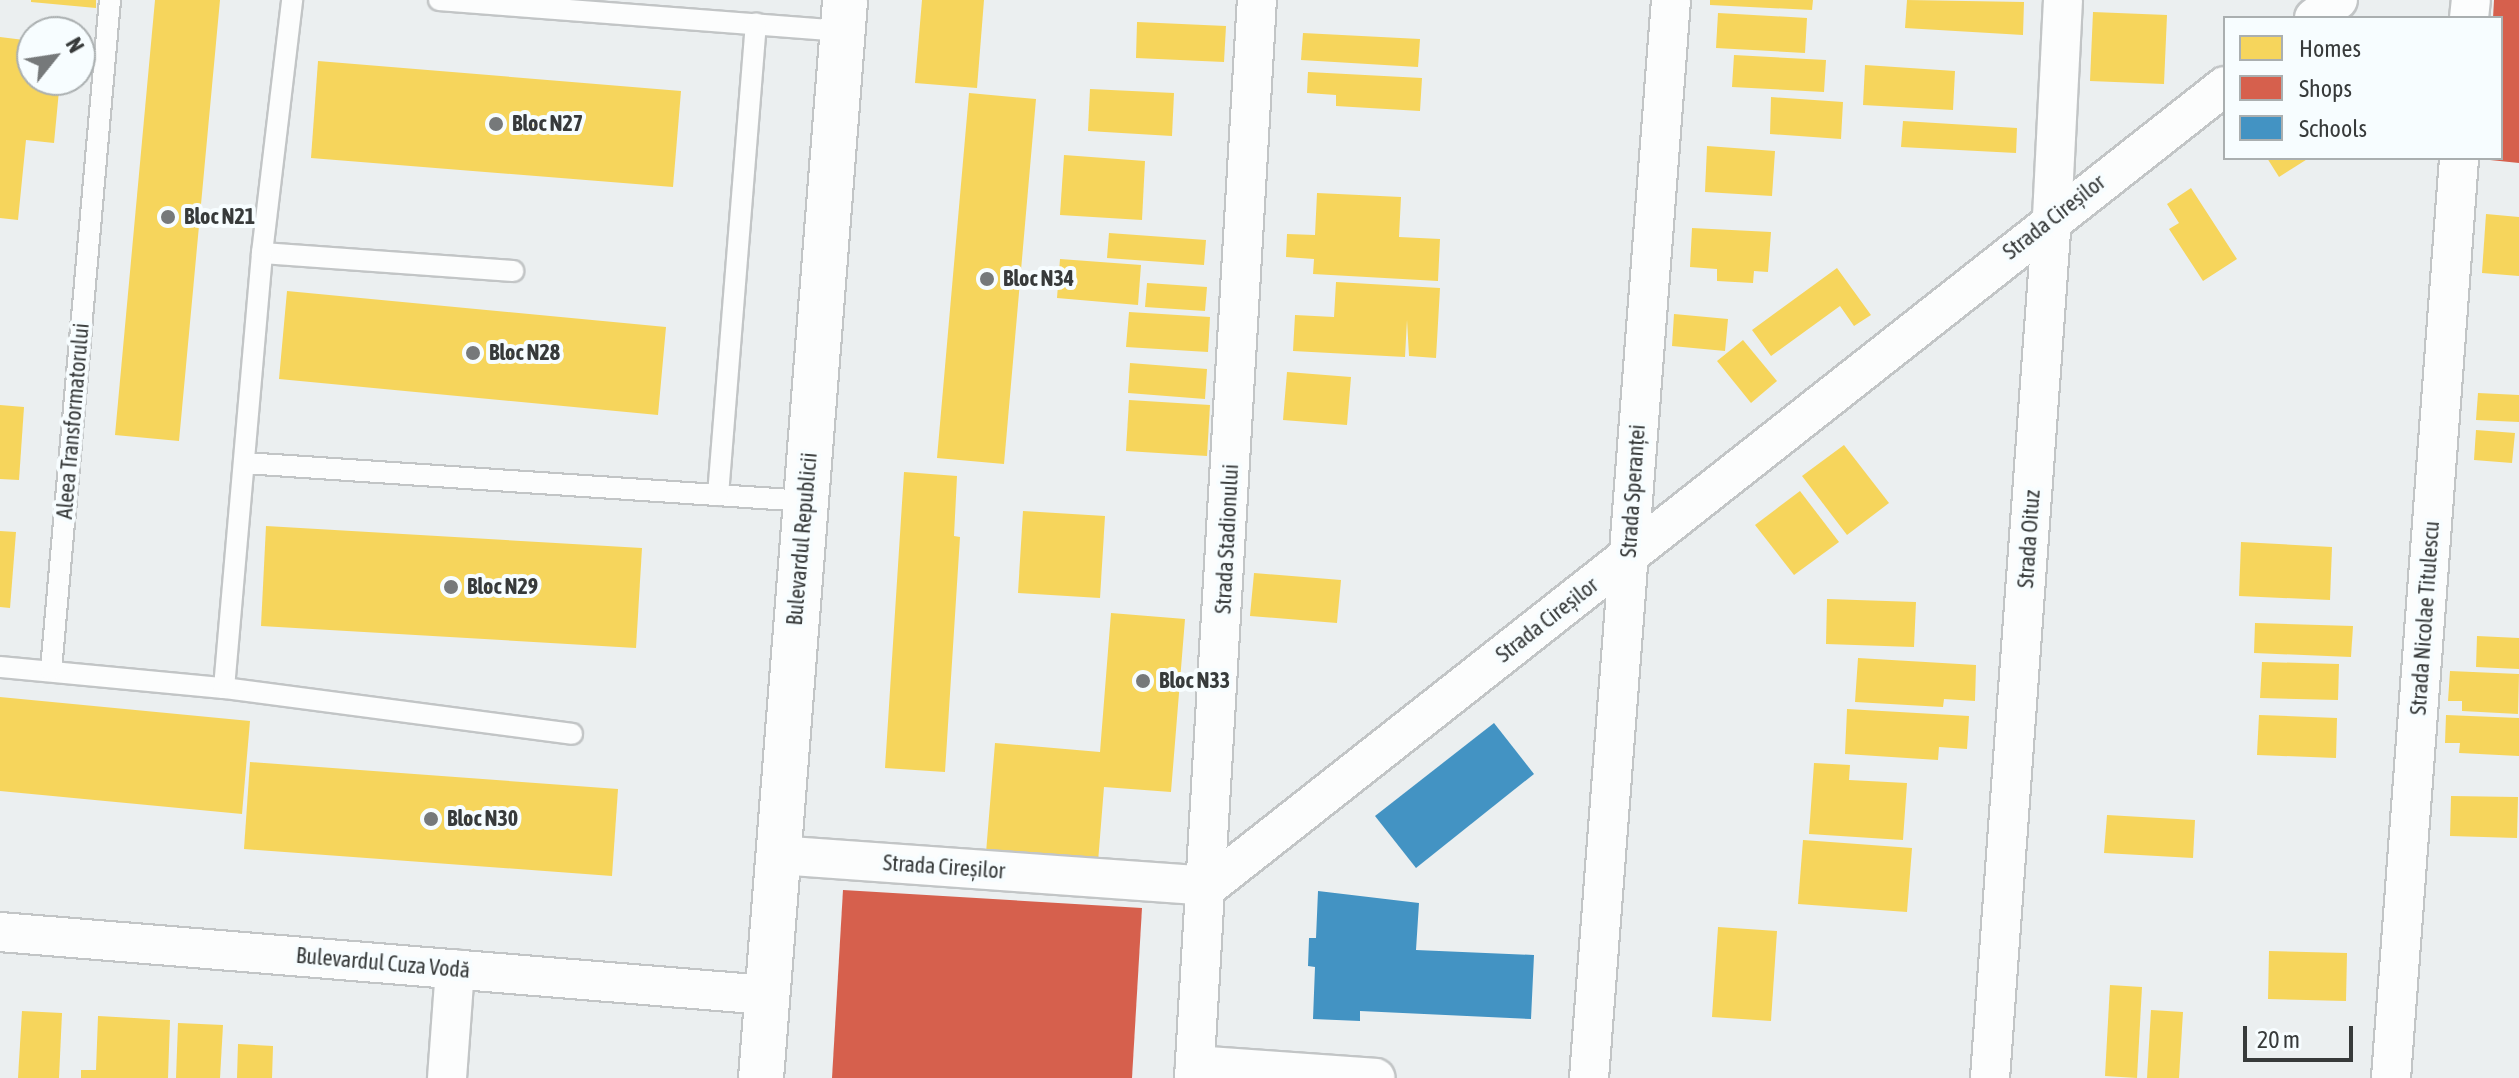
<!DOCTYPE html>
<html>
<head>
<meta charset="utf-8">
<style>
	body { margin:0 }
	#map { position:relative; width:2519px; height:1078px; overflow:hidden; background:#ebeff0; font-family:"Asap Condensed",sans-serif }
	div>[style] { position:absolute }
	.homes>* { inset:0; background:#f6d55c }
	.shops>* { inset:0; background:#d6604d }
	.schools>* { inset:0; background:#4393c3 }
	.roads { filter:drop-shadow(2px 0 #c2c5c6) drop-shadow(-2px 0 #c2c5c6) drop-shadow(0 2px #c2c5c6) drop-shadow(0 -2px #c2c5c6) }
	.service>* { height:20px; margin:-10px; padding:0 10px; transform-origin:10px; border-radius:10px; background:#fcfdfd }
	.minor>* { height:38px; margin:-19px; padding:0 19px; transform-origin:19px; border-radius:19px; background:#fcfdfd }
	.secondary>* { height:44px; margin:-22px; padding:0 22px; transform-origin:22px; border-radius:22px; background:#fcfdfd }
	.dots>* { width:22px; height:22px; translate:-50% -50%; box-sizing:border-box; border:4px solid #f7fdff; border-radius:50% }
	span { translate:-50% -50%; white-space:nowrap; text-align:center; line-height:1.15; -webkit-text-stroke:8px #f7fdff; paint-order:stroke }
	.poi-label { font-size:22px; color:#373a3a; font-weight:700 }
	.left { translate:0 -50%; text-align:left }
	.street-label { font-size:22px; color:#373a3a }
	.legend { position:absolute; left:2223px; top:16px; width:280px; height:144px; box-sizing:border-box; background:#f7fdff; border:2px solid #aaafb0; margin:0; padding:10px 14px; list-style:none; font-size:24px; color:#373a3a }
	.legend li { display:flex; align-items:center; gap:16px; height:40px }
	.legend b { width:40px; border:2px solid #aaafb0 }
	.north { position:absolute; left:16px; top:16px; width:80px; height:80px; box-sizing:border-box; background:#f7fdff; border:2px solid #aaafb0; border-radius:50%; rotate:60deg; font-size:22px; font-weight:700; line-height:32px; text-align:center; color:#373a3a }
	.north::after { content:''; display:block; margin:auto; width:28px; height:36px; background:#76797a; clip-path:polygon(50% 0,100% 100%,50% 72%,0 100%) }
	.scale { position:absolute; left:2243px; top:1026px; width:110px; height:36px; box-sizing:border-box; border:4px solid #373a3a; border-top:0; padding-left:10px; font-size:24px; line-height:28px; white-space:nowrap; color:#373a3a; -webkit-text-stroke:6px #f7fdff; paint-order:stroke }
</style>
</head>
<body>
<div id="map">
	<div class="homes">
		<i style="clip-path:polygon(31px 0,96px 0,96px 8px,31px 2px)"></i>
		<i style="clip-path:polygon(155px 0,220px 0,179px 441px,115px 435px)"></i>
		<i style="clip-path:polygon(922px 0,984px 0,977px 88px,915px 83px)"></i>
		<i style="clip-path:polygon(1710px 0,1813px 0,1812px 10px,1710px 5px)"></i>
		<i style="clip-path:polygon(1907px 0,2024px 2px,2023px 35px,1905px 28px)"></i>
		<i style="clip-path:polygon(2093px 12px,2167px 15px,2164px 84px,2090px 81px)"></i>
		<i style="clip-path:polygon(1718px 13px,1807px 18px,1805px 53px,1716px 48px)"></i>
		<i style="clip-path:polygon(1137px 22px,1226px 26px,1224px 62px,1136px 58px)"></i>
		<i style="clip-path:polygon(1303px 33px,1420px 39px,1418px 67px,1301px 60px)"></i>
		<i style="clip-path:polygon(0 37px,32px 41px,32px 80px,60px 80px,54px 143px,26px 140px,18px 220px,0 218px)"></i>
		<i style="clip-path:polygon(1734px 55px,1826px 60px,1824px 92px,1732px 87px)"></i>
		<i style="clip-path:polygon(318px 61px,681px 91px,673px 187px,311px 158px)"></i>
		<i style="clip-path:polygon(1865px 65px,1955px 71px,1953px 110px,1863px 105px)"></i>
		<i style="clip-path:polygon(1308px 72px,1422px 78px,1420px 111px,1336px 106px,1336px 95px,1307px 93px)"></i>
		<i style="clip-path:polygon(1090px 89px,1174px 93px,1172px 136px,1088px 131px)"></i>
		<i style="clip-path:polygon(969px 93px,1036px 99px,1004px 464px,937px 458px)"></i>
		<i style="clip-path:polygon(1771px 97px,1843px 102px,1841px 139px,1770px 134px)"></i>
		<i style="clip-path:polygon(1903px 121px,2017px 128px,2016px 153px,1901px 147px)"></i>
		<i style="clip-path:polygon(1707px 146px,1775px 151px,1772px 196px,1705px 192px)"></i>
		<i style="clip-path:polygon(1064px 155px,1145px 161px,1142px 220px,1060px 215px)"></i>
		<i style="clip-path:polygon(2267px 158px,2309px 158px,2279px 177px)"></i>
		<i style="clip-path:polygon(2191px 188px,2237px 259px,2203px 281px,2169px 229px,2179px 223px,2167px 204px)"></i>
		<i style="clip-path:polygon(1317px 193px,1401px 197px,1399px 237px,1440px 239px,1438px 281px,1313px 274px,1314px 259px,1286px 257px,1287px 234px,1315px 235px)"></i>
		<i style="clip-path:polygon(2486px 214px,2519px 217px,2519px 276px,2482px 273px)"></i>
		<i style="clip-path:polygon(1692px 228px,1771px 232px,1768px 272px,1754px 271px,1753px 283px,1717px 281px,1717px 269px,1690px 267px)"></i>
		<i style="clip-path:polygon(1109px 233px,1206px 240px,1204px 265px,1107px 258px)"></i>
		<i style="clip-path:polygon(1060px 259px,1141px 265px,1138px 305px,1057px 298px)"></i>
		<i style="clip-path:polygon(1837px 268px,1871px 315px,1854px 326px,1840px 306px,1771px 356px,1752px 330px)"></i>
		<i style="clip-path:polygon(1336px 282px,1440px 288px,1436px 358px,1409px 356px,1407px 320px,1405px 357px,1293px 351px,1295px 315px,1334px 317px)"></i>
		<i style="clip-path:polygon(1147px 283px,1207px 287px,1205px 311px,1145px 307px)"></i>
		<i style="clip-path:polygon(287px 291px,666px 327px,658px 415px,279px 379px)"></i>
		<i style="clip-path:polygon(1129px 312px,1210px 317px,1208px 352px,1126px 347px)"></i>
		<i style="clip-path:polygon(1674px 314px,1728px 319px,1725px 351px,1672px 346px)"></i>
		<i style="clip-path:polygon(1743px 340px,1777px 381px,1751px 403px,1717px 361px)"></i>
		<i style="clip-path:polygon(1130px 363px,1207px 369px,1205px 399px,1128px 393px)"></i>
		<i style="clip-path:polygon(1287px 372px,1351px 377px,1347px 425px,1283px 420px)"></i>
		<i style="clip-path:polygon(2478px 393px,2519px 395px,2519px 422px,2476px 420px)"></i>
		<i style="clip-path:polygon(1129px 400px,1210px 405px,1207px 456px,1126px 451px)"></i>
		<i style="clip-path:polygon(0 405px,24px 407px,19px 480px,0 479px)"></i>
		<i style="clip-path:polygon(2476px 430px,2515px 433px,2512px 463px,2474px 460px)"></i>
		<i style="clip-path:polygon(1844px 445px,1889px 503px,1847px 535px,1802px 476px)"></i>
		<i style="clip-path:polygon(904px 472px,957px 476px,954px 536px,960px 537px,945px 772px,885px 768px)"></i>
		<i style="clip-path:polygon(1800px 491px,1839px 542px,1794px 575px,1755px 525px)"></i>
		<i style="clip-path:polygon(1023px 511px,1105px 516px,1100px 598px,1018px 593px)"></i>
		<i style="clip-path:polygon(266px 526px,642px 548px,636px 648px,261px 626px)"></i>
		<i style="clip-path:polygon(0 531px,16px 532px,10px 608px,0 607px)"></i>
		<i style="clip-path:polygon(2241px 542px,2332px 547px,2330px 600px,2239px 596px)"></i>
		<i style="clip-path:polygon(1254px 573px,1341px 580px,1337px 623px,1250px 616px)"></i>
		<i style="clip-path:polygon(1827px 599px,1916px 602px,1914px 647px,1826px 644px)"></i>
		<i style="clip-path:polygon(1111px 613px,1185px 619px,1171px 792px,1104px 787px,1098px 862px,986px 853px,995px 743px,1100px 752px)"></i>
		<i style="clip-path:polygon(2255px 623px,2353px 626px,2351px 657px,2254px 653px)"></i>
		<i style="clip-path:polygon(2477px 636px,2519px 638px,2519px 669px,2476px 667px)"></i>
		<i style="clip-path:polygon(1858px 658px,1976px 665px,1975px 701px,1944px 699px,1943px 707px,1855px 702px)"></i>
		<i style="clip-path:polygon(2262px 662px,2339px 664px,2338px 700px,2260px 698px)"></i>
		<i style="clip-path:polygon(2450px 671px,2519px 674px,2518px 714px,2462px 711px,2462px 701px,2448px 701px)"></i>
		<i style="clip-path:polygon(0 697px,250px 721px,242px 814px,0 791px)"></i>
		<i style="clip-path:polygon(1847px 709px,1969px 716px,1967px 749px,1939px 747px,1938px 760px,1845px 754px)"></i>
		<i style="clip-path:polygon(2259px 715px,2337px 718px,2336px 758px,2257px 755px)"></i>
		<i style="clip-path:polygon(2446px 715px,2519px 718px,2519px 756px,2459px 753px,2460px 743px,2445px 743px)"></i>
		<i style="clip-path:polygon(250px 762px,618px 789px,612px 876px,244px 849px)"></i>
		<i style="clip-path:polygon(1814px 763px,1850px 765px,1849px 780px,1907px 783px,1903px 840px,1809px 834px)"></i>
		<i style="clip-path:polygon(2451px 796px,2518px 797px,2517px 838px,2450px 836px)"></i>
		<i style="clip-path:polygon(2107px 815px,2195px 820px,2193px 858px,2104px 853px)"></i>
		<i style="clip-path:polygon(1803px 840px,1912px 848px,1907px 912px,1798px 904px)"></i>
		<i style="clip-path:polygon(1718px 927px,1777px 931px,1771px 1021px,1712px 1017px)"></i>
		<i style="clip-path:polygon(2269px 951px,2347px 953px,2346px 1001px,2268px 999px)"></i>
		<i style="clip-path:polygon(2110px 985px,2142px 987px,2137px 1078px,2105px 1076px)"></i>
		<i style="clip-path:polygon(2151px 1010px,2183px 1012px,2179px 1078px,2147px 1078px)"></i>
		<i style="clip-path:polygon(22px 1011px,62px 1013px,59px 1078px,18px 1078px)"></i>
		<i style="clip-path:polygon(98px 1016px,170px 1020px,168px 1078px,81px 1078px,81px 1070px,96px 1070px)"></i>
		<i style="clip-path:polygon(178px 1023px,223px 1025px,220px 1078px,176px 1078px)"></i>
		<i style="clip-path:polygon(238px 1044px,273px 1046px,272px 1078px,237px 1078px)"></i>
	</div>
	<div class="shops">
		<i style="clip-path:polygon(2494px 0,2519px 0,2519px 163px,2490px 160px,2501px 158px,2501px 18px,2493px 18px)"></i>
		<i style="clip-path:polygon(843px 890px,1142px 908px,1132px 1078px,832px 1078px)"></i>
	</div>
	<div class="schools">
		<i style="clip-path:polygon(1494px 723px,1534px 774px,1416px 868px,1375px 816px)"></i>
		<i style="clip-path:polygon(1318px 891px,1419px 903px,1416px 950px,1534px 955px,1531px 1019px,1360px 1011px,1360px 1021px,1313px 1019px,1315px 967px,1308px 966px,1309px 938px,1316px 938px)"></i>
	</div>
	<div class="roads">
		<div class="service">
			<i style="left:439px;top:0;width:404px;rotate:4.4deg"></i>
			<i style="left:262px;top:253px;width:252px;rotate:4.1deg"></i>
			<i style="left:245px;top:463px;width:562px;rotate:3.88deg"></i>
			<i style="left:718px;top:495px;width:473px;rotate:-85.4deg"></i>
			<i style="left:0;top:667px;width:225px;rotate:5.4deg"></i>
			<i style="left:224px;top:688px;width:351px;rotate:7.5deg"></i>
			<i style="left:51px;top:670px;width:673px;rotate:-84.97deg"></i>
			<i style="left:224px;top:688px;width:437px;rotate:-85deg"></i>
			<i style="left:262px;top:253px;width:255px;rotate:-83.2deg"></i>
		</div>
		<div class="minor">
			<i style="left:2314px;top:18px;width:30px;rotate:-37deg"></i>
			<i style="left:2469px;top:18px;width:18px;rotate:-84deg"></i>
			<i style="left:777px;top:855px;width:433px;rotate:4.1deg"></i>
			<i style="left:1209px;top:886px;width:1293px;rotate:-38.22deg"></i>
			<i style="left:0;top:932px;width:770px;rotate:4.7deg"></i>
			<i style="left:1195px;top:1065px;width:181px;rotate:4.1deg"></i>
			<i style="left:447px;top:1078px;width:109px;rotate:-85.8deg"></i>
			<i style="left:1194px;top:1078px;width:1080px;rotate:-86.66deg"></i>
			<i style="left:1589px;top:1078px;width:1081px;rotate:-85.65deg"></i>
			<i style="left:1990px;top:1078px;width:863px;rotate:-85.88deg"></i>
			<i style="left:2052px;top:217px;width:217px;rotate:-87.1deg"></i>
			<i style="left:2391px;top:1078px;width:923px;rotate:-85.77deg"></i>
		</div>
		<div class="secondary">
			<i style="left:761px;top:1078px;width:1081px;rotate:-85.54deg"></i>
		</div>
	</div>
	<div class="dots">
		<i style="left:496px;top:124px;background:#76797a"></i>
		<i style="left:168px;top:217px;background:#76797a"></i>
		<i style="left:987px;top:279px;background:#76797a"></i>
		<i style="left:473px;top:353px;background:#76797a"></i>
		<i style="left:451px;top:587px;background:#76797a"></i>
		<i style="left:1143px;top:681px;background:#76797a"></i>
		<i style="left:431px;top:819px;background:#76797a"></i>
	</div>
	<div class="poi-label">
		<span class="left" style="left:512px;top:124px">Bloc N27</span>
		<span class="left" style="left:184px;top:217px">Bloc N21</span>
		<span class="left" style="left:1003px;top:279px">Bloc N34</span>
		<span class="left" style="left:489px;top:353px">Bloc N28</span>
		<span class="left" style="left:467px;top:587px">Bloc N29</span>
		<span class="left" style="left:1159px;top:681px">Bloc N33</span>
		<span class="left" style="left:447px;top:819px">Bloc N30</span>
	</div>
	<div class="street-label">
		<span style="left:2054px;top:217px;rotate:-38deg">Strada Cireșilor</span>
		<span style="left:73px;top:421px;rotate:-85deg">Aleea Transformatorului</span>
		<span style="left:1633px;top:491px;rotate:-86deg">Strada Speranței</span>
		<span style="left:802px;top:539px;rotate:-85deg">Bulevardul Republicii</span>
		<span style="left:1227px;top:539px;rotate:-87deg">Strada Stadionului</span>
		<span style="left:2029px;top:539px;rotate:-86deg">Strada Oituz</span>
		<span style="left:2425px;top:618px;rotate:-86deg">Strada Nicolae Titulescu</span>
		<span style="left:1547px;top:620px;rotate:-38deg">Strada Cireșilor</span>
		<span style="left:944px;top:867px;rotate:4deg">Strada Cireșilor</span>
		<span style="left:383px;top:963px;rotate:5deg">Bulevardul Cuza Vodă</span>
	</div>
	<ul class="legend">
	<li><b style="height:22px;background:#f6d55c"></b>Homes</li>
	<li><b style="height:22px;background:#d6604d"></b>Shops</li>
	<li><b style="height:22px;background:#4393c3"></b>Schools</li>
	</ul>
	<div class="north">N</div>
	<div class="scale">20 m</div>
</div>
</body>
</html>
